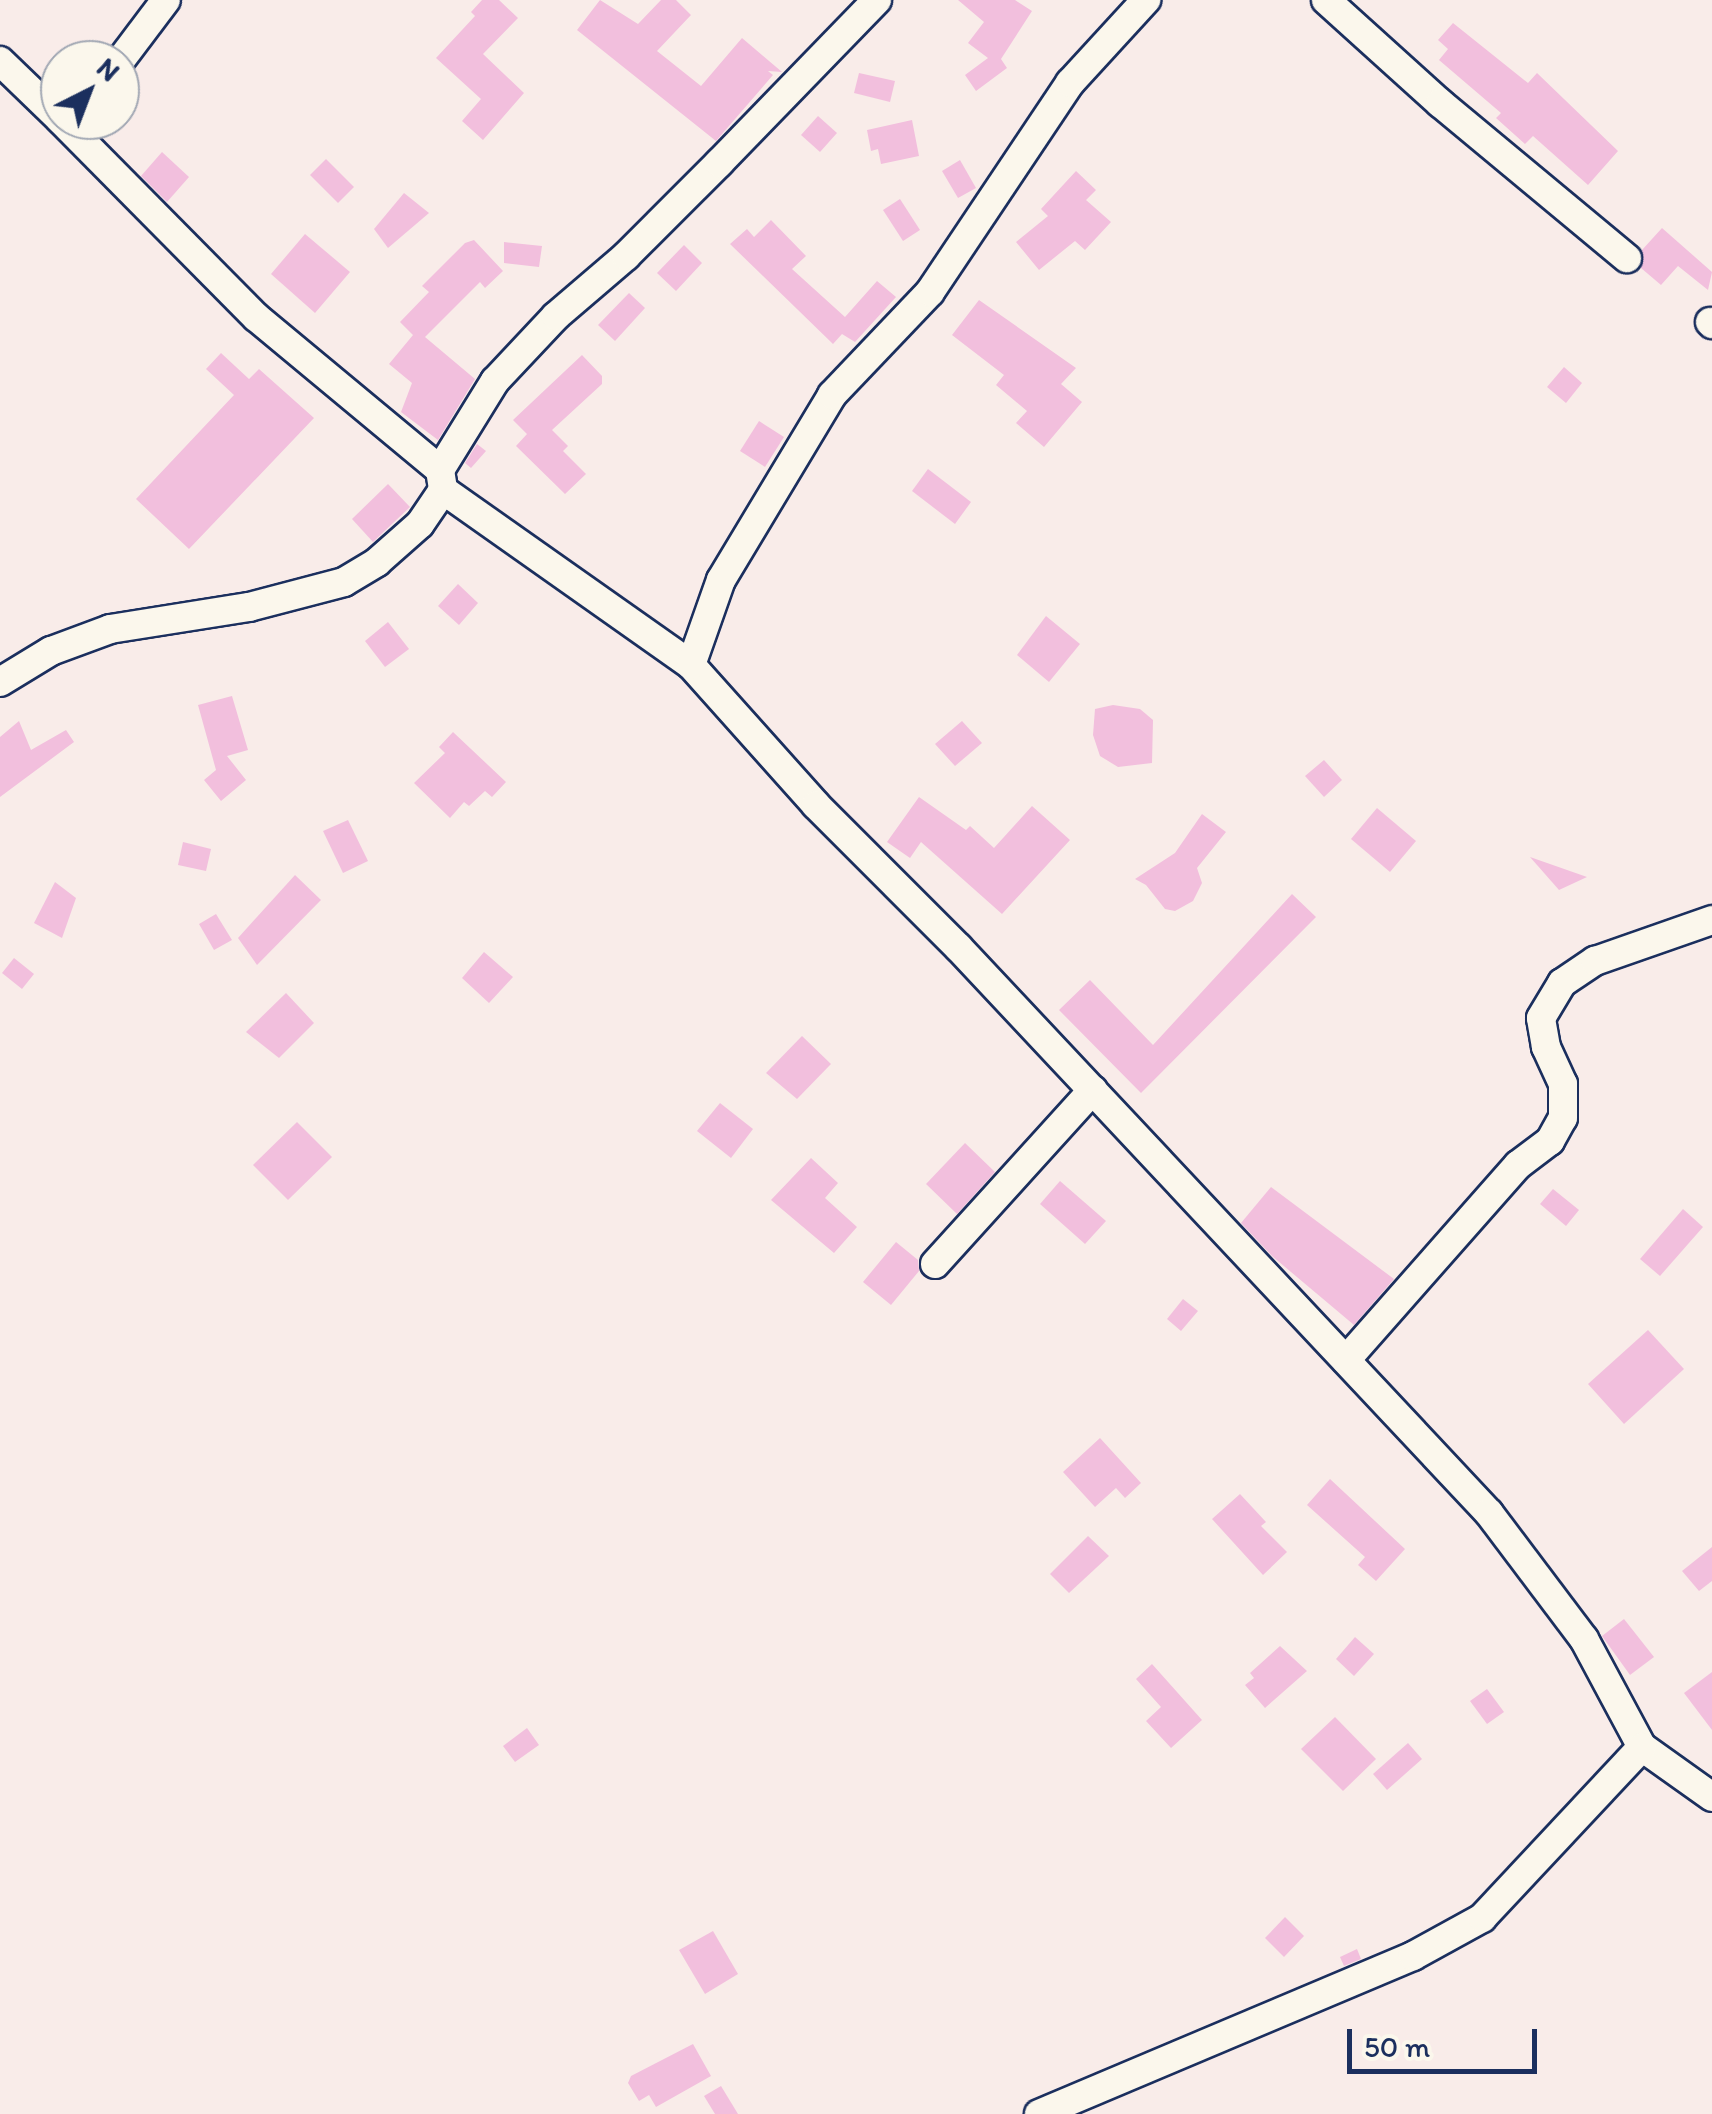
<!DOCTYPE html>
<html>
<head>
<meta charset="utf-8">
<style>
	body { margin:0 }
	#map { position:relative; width:1712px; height:2114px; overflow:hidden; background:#f9ece9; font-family:Itim,sans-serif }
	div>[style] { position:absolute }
	.building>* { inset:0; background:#f2bfdd }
	.roads { filter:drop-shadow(2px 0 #1b2f5e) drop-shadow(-2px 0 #1b2f5e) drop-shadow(0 2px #1b2f5e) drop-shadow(0 -2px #1b2f5e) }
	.minor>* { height:28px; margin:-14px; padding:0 14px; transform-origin:14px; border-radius:14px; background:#fbf7ec }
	span { translate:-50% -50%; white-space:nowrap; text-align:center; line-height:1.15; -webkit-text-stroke:9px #fbf7ec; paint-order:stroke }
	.north { position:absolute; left:40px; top:40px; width:100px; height:100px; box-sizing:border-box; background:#fbf7ec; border:2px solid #a1a7b3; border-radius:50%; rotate:42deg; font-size:28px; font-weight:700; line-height:40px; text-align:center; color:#1b2f5e }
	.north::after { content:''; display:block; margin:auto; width:35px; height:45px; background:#1b2f5e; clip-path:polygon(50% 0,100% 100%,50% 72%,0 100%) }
	.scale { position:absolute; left:1347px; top:2029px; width:190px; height:45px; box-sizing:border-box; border:5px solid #1b2f5e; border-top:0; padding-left:12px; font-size:30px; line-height:35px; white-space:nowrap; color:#1b2f5e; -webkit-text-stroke:8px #fbf7ec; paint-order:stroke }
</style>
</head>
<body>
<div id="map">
	<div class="building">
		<i style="clip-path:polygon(482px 0,499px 0,518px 18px,483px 54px,524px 93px,483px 140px,462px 121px,481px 99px,436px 58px,475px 16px,471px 12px)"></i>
		<i style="clip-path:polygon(600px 0,638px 24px,661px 0,676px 0,691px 15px,657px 51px,701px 86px,742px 38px,782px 72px,768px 71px,773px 75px,716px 141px,577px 30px)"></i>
		<i style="clip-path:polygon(958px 0,1015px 0,1032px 11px,1001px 59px,1007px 68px,976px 91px,965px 75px,988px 58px,968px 43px,984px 22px)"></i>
		<i style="clip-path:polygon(1453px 23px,1528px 83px,1537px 73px,1618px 151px,1588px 185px,1533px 136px,1525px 144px,1496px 118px,1501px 113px,1439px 60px,1448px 49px,1438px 40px)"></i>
		<i style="clip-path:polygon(859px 73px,895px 81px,890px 102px,854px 93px)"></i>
		<i style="clip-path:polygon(818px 116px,837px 133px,820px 152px,801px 135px)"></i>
		<i style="clip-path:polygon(912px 120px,919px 156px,881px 164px,878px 149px,871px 151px,867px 130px)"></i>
		<i style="clip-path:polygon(162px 152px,189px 177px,167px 202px,141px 176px)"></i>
		<i style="clip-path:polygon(326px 159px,354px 187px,338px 203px,310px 175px)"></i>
		<i style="clip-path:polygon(960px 160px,976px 188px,958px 198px,942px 171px)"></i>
		<i style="clip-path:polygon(1076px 171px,1096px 190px,1086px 200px,1111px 222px,1085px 250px,1075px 241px,1039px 270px,1016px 242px,1048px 216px,1041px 209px)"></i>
		<i style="clip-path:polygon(404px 193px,429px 213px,388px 248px,374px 229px)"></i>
		<i style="clip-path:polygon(900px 199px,920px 230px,903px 241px,883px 210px)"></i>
		<i style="clip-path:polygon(771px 220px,806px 256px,792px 269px,845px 317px,877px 281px,896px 297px,855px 342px,842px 334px,833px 344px,730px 244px,747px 229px,754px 237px)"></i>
		<i style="clip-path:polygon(1662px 228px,1712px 272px,1708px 290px,1678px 266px,1661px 285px,1641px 268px,1642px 250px)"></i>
		<i style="clip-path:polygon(305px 234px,350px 272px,315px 313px,271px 274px)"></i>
		<i style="clip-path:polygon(474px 240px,503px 271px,485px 288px,480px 282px,425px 337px,475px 379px,438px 440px,401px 412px,412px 383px,389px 364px,413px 335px,400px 322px,429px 292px,422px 286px,465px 243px)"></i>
		<i style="clip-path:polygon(504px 242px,542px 246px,539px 267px,504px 263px)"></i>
		<i style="clip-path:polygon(684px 245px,702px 263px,676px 291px,657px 273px)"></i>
		<i style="clip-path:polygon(629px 293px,645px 308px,615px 341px,598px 325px)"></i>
		<i style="clip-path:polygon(979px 300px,1076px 368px,1061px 384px,1082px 402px,1044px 447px,1016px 423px,1027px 411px,996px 385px,1004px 375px,952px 335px)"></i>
		<i style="clip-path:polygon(221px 353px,249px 379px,259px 369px,314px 418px,189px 549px,136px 499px,234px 395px,206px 369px)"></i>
		<i style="clip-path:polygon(582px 355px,602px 376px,602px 384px,552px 430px,568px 446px,563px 451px,586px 474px,565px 494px,516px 446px,527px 434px,513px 420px)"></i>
		<i style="clip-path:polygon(1564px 367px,1582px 383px,1566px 403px,1547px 387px)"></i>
		<i style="clip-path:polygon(759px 421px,784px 437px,765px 467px,740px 451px)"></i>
		<i style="clip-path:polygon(477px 444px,486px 451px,471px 468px,465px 463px)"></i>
		<i style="clip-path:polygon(928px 469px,971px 502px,955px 524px,912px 491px)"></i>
		<i style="clip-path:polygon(388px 484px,410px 507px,373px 542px,352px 519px)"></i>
		<i style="clip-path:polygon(458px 584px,478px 603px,459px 625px,438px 606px)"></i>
		<i style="clip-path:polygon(1046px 616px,1080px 644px,1049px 682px,1017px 655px)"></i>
		<i style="clip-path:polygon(388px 622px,409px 649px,385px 667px,365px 641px)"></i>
		<i style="clip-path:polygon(232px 696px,248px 750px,227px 756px,246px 780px,221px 801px,204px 780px,216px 770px,198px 705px)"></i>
		<i style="clip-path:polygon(1113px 705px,1140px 709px,1153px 720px,1152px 763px,1118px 767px,1100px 756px,1093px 735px,1095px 709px)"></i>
		<i style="clip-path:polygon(19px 721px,31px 750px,66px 730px,74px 742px,0 797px,0 737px)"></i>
		<i style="clip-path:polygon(962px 721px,982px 743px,955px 766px,935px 744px)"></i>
		<i style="clip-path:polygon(453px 732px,506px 782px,492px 797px,485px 791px,469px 806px,464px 802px,450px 818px,414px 783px,445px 753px,439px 747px)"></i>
		<i style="clip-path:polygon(1324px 760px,1342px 780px,1324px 797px,1305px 776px)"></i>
		<i style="clip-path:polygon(919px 797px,966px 830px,970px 826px,994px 848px,1032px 806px,1070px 840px,1002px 914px,921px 842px,910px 858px,887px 842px)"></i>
		<i style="clip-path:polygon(1377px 808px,1416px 841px,1390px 872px,1351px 839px)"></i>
		<i style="clip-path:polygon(1202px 814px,1226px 832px,1197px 868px,1202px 883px,1193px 901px,1175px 911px,1165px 909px,1146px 885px,1135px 879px,1175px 853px)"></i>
		<i style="clip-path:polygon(348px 820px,368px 861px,343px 873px,323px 831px)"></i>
		<i style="clip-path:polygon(183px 842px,211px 849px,206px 871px,178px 865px)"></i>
		<i style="clip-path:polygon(1530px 857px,1587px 877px,1559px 890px)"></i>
		<i style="clip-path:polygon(295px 875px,321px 900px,257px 965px,238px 938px)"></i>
		<i style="clip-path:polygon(55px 882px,76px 898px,62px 938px,34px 923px)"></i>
		<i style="clip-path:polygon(1292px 894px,1316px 917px,1141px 1093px,1059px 1010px,1090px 980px,1153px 1045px)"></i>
		<i style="clip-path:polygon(216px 914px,232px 940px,214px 950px,199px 924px)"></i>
		<i style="clip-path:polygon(484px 952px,513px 977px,489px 1003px,462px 978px)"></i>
		<i style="clip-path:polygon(14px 958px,34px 974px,22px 989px,2px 973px)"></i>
		<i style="clip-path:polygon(286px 993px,314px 1023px,279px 1058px,246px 1032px)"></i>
		<i style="clip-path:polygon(802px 1036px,831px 1064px,797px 1099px,766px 1073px)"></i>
		<i style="clip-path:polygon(720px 1103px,753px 1129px,731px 1158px,697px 1131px)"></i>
		<i style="clip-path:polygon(297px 1122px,332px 1157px,288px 1200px,253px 1165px)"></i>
		<i style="clip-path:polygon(965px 1143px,995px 1172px,957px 1214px,926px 1184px)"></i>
		<i style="clip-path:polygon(811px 1158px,838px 1183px,825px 1198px,857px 1227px,834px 1253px,771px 1200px)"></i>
		<i style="clip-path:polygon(1060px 1181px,1106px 1221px,1085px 1244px,1040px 1204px)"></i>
		<i style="clip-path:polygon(1271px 1187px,1394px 1279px,1354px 1325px,1272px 1256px,1241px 1223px)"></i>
		<i style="clip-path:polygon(1553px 1189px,1579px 1210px,1566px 1226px,1540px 1204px)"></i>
		<i style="clip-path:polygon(1683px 1209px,1703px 1227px,1660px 1276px,1640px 1259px)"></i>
		<i style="clip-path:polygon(896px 1242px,918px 1260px,919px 1271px,891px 1305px,863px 1282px)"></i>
		<i style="clip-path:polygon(1183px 1299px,1198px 1311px,1181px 1331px,1167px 1319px)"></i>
		<i style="clip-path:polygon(1648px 1330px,1684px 1369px,1624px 1424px,1588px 1384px)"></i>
		<i style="clip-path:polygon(1100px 1438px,1141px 1483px,1125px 1498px,1116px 1488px,1095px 1507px,1063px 1472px)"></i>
		<i style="clip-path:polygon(1330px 1479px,1405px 1549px,1376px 1581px,1358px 1565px,1365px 1557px,1307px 1505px)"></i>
		<i style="clip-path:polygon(1240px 1494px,1266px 1522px,1261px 1526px,1287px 1552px,1263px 1575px,1212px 1519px)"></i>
		<i style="clip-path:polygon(1088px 1536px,1109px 1556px,1069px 1593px,1050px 1574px)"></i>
		<i style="clip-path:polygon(1712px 1547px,1712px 1581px,1699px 1591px,1682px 1571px)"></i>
		<i style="clip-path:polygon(1624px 1619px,1654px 1657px,1630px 1675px,1602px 1636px)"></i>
		<i style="clip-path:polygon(1355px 1637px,1374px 1654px,1354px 1676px,1336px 1659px)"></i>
		<i style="clip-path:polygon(1280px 1646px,1307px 1671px,1265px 1708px,1245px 1685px,1254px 1678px,1250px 1673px)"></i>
		<i style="clip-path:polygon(1152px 1664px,1202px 1720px,1171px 1748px,1146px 1721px,1161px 1707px,1136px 1679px)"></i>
		<i style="clip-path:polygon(1712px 1672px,1712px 1730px,1684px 1693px)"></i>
		<i style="clip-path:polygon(1487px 1689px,1504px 1712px,1487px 1724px,1470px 1701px)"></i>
		<i style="clip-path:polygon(1335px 1717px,1376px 1759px,1343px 1791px,1301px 1749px)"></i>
		<i style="clip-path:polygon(527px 1728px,539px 1745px,515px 1762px,503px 1746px)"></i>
		<i style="clip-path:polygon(1408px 1743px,1422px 1759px,1387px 1790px,1373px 1774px)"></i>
		<i style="clip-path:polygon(1285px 1917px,1304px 1936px,1284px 1957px,1265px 1938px)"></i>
		<i style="clip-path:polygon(713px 1931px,738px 1974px,705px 1994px,679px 1950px)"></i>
		<i style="clip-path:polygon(1357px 1949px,1361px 1959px,1344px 1966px,1340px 1957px)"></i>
		<i style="clip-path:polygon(693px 2044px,711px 2076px,656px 2107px,649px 2095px,639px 2101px,628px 2083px,631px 2076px)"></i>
		<i style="clip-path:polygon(721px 2086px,738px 2114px,715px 2114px,704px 2096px)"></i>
	</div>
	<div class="roads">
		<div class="minor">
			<i style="left:1326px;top:0;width:154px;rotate:42.1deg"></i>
			<i style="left:1440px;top:103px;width:243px;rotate:39.7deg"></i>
			<i style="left:0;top:61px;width:83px;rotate:44deg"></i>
			<i style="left:120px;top:61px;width:76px;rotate:-53deg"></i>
			<i style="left:61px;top:120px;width:277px;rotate:45.3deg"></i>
			<i style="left:256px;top:317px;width:239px;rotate:39.7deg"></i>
			<i style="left:440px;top:470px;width:20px;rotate:81deg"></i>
			<i style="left:443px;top:490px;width:304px;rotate:35.2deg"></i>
			<i style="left:691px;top:665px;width:188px;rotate:48.2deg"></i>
			<i style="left:816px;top:805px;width:201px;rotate:45deg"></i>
			<i style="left:958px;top:947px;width:776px;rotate:46.83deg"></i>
			<i style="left:1489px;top:1513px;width:158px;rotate:53deg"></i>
			<i style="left:1584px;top:1639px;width:123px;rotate:61.8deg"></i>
			<i style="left:1642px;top:1747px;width:86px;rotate:35.5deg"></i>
			<i style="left:1710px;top:322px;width:3px;rotate:45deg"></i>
			<i style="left:440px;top:470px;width:105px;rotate:-58.3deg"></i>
			<i style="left:495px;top:381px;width:89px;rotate:-46.8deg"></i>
			<i style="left:556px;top:316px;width:92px;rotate:-40.6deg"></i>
			<i style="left:626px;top:256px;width:132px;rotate:-45deg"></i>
			<i style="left:719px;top:163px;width:227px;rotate:-45.9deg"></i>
			<i style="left:691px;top:665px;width:90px;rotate:-70.6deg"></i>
			<i style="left:721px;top:580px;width:216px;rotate:-59deg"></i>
			<i style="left:832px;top:395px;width:142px;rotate:-46.4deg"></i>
			<i style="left:930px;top:292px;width:252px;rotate:-56.2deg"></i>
			<i style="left:1070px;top:83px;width:113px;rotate:-47.5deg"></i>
			<i style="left:0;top:682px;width:60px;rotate:-31.3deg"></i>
			<i style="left:51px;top:651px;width:63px;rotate:-20.4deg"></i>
			<i style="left:110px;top:629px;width:141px;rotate:-9deg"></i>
			<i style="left:249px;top:607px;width:98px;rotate:-14.7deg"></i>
			<i style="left:344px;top:582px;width:39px;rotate:-31deg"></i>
			<i style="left:377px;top:562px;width:57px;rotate:-41.5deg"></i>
			<i style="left:420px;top:524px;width:41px;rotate:-55.9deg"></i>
			<i style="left:935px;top:1264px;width:235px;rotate:-47.8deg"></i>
			<i style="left:1346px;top:1360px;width:260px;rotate:-48.6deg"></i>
			<i style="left:1518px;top:1165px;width:40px;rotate:-37deg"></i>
			<i style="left:1550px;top:1141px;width:26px;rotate:-61deg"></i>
			<i style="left:1563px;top:1118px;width:34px;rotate:-90deg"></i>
			<i style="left:1563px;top:1084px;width:41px;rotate:-114.7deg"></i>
			<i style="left:1546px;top:1047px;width:29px;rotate:-100deg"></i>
			<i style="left:1541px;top:1018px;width:41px;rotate:-59deg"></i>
			<i style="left:1562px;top:983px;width:40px;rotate:-34deg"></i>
			<i style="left:1595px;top:961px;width:124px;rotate:-19.3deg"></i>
			<i style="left:1039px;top:2114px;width:406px;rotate:-22.9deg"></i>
			<i style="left:1413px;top:1956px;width:79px;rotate:-28.8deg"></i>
			<i style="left:1482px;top:1918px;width:234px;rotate:-46.9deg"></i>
		</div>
	</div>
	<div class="north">N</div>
	<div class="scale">50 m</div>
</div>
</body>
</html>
